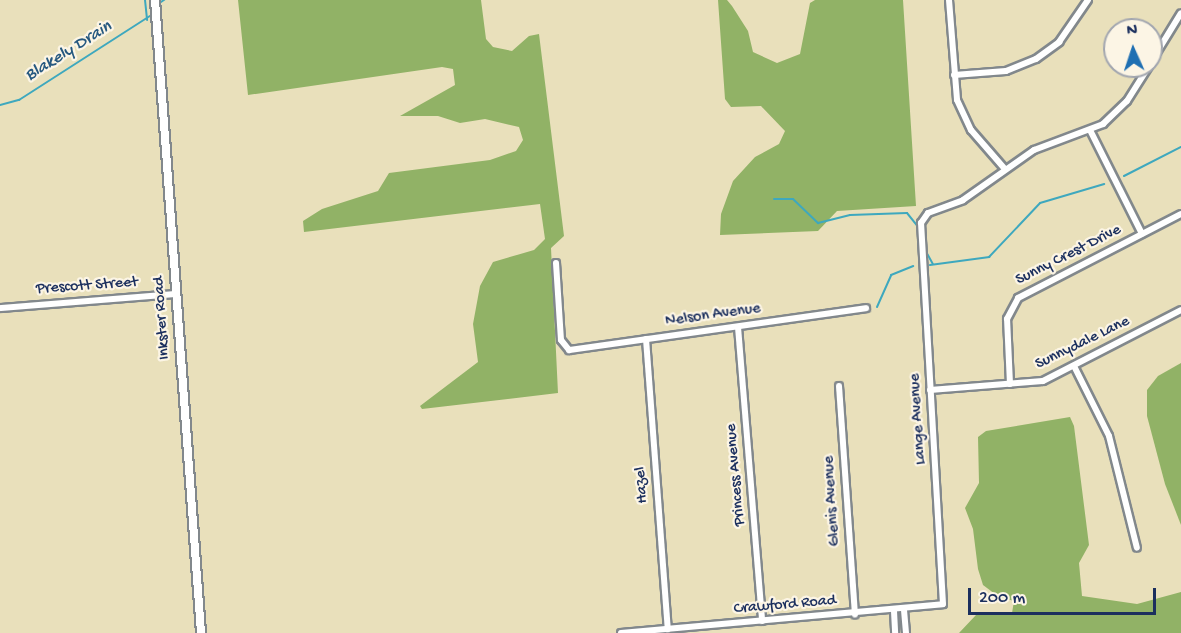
<!DOCTYPE html>
<html>
<head>
<meta charset="utf-8">
<style>
	body { margin:0 }
	#map { position:relative; width:1181px; height:633px; overflow:hidden; background:#e9e0bb; font-family:"Gochi Hand",sans-serif }
	div>[style] { position:absolute }
	.forest>* { inset:0; background:#91b266 }
	.stream>* { height:2px; margin:-1px; padding:0 1px; transform-origin:1px; border-radius:1px; background:#3ea8be }
	.roads { filter:drop-shadow(2px 0 #82888c) drop-shadow(-2px 0 #82888c) drop-shadow(0 2px #82888c) drop-shadow(0 -2px #82888c) }
	.minor>* { height:6px; margin:-3px; padding:0 3px; transform-origin:3px; border-radius:3px; background:#fff }
	.tertiary>* { height:8px; margin:-4px; padding:0 4px; transform-origin:4px; border-radius:4px; background:#fff }
	span { translate:-50% -50%; white-space:nowrap; text-align:center; line-height:1.15; -webkit-text-stroke:4.5px #fcf5e5; paint-order:stroke }
	.street-label { font-size:16px; color:#1b2f5e }
	.water-label { font-size:18px; color:#275980; font-style:italic }
	.north { position:absolute; left:1103px; top:18px; width:60px; height:60px; box-sizing:border-box; background:#fcf5e5; border:2px solid #a2a6af; border-radius:50%; rotate:357deg; font-size:16px; font-weight:700; line-height:24px; text-align:center; color:#1b2f5e }
	.north::after { content:''; display:block; margin:auto; width:21px; height:27px; background:#1f6fb2; clip-path:polygon(50% 0,100% 100%,50% 72%,0 100%) }
	.scale { position:absolute; left:968px; top:588px; width:188px; height:27px; box-sizing:border-box; border:3px solid #1b2f5e; border-top:0; padding-left:8px; font-size:18px; line-height:21px; white-space:nowrap; color:#1b2f5e; -webkit-text-stroke:4px #fcf5e5; paint-order:stroke }
</style>
</head>
<body>
<div id="map">
	<div class="forest">
		<i style="clip-path:polygon(238px 0,481px 0,486px 39px,493px 47px,512px 51px,529px 36px,539px 34px,564px 236px,551px 248px,558px 393px,422px 409px,420px 406px,478px 362px,473px 324px,480px 286px,493px 262px,534px 250px,545px 239px,540px 204px,304px 232px,303px 221px,322px 209px,378px 191px,389px 173px,490px 160px,516px 151px,523px 140px,519px 127px,485px 119px,460px 123px,438px 116px,400px 116px,455px 85px,453px 69px,442px 67px,248px 95px)"></i>
		<i style="clip-path:polygon(718px 0,727px 0,732px 6px,748px 31px,753px 52px,777px 63px,800px 54px,810px 3px,815px 0,903px 0,916px 206px,837px 211px,818px 231px,720px 235px,721px 214px,733px 181px,755px 157px,779px 144px,785px 131px,761px 106px,731px 107px,725px 99px)"></i>
		<i style="clip-path:polygon(1181px 363px,1181px 525px,1165px 484px,1147px 416px,1147px 390px,1158px 376px)"></i>
		<i style="clip-path:polygon(1070px 417px,1074px 426px,1089px 545px,1079px 563px,1082px 596px,1137px 604px,1181px 592px,1181px 633px,959px 633px,976px 615px,1012px 613px,1014px 601px,999px 597px,983px 585px,978px 569px,973px 529px,965px 508px,979px 483px,978px 437px,986px 431px)"></i>
	</div>
	<div class="stream">
		<i style="left:145px;top:0;width:20px;rotate:84deg"></i>
		<i style="left:161px;top:2px;width:4px;rotate:-34deg"></i>
		<i style="left:0;top:105px;width:20px;rotate:-15deg"></i>
		<i style="left:19px;top:100px;width:156px;rotate:-32.7deg"></i>
		<i style="left:1124px;top:176px;width:64px;rotate:-27deg"></i>
		<i style="left:774px;top:199px;width:19px"></i>
		<i style="left:793px;top:199px;width:35px;rotate:44deg"></i>
		<i style="left:818px;top:223px;width:33px;rotate:-14deg"></i>
		<i style="left:850px;top:215px;width:57px;rotate:-2deg"></i>
		<i style="left:907px;top:213px;width:19px;rotate:51deg"></i>
		<i style="left:924px;top:248px;width:18px;rotate:61deg"></i>
		<i style="left:930px;top:265px;width:60px;rotate:-7.7deg"></i>
		<i style="left:989px;top:257px;width:74px;rotate:-46.6deg"></i>
		<i style="left:1040px;top:203px;width:67px;rotate:-16.5deg"></i>
		<i style="left:877px;top:307px;width:35px;rotate:-66deg"></i>
		<i style="left:891px;top:275px;width:24px;rotate:-22deg"></i>
	</div>
	<div class="roads">
		<div class="minor">
			<i style="left:949px;top:0;width:100px;rotate:85.4deg"></i>
			<i style="left:957px;top:100px;width:33px;rotate:65deg"></i>
			<i style="left:971px;top:130px;width:50px;rotate:49deg"></i>
			<i style="left:1151px;top:62px;width:57px;rotate:-58.5deg"></i>
			<i style="left:954px;top:75px;width:52px;rotate:-4.4deg"></i>
			<i style="left:1006px;top:71px;width:32px;rotate:-22deg"></i>
			<i style="left:1036px;top:59px;width:29px;rotate:-36deg"></i>
			<i style="left:1059px;top:42px;width:51px;rotate:-55.4deg"></i>
			<i style="left:1090px;top:130px;width:116px;rotate:63.4deg"></i>
			<i style="left:556px;top:263px;width:77px;rotate:86.3deg"></i>
			<i style="left:561px;top:340px;width:13px;rotate:51deg"></i>
			<i style="left:569px;top:350px;width:300px;rotate:-8deg"></i>
			<i style="left:0;top:308px;width:176px;rotate:-4.6deg"></i>
			<i style="left:738px;top:327px;width:295px;rotate:85.3deg"></i>
			<i style="left:646px;top:339px;width:291px;rotate:85.7deg"></i>
			<i style="left:1074px;top:366px;width:78px;rotate:63.4deg"></i>
			<i style="left:1109px;top:436px;width:115px;rotate:76deg"></i>
			<i style="left:1010px;top:384px;width:65px;rotate:-92.6deg"></i>
			<i style="left:1007px;top:319px;width:24px;rotate:-62deg"></i>
			<i style="left:1018px;top:298px;width:183px;rotate:-27.3deg"></i>
			<i style="left:839px;top:386px;width:229px;rotate:86deg"></i>
			<i style="left:930px;top:390px;width:113px;rotate:-4.6deg"></i>
			<i style="left:1043px;top:381px;width:155px;rotate:-27.2deg"></i>
			<i style="left:904px;top:610px;width:23px;rotate:85deg"></i>
			<i style="left:894px;top:611px;width:22px;rotate:87deg"></i>
			<i style="left:621px;top:633px;width:323px;rotate:-5.1deg"></i>
			<i style="left:943px;top:604px;width:382px;rotate:-93.3deg"></i>
			<i style="left:921px;top:223px;width:12px;rotate:-55deg"></i>
			<i style="left:928px;top:213px;width:37px;rotate:-20deg"></i>
			<i style="left:963px;top:200px;width:87px;rotate:-35.2deg"></i>
			<i style="left:1034px;top:150px;width:74px;rotate:-20.6deg"></i>
			<i style="left:1103px;top:124px;width:33px;rotate:-44deg"></i>
			<i style="left:1127px;top:101px;width:41px;rotate:-57.8deg"></i>
		</div>
		<div class="tertiary">
			<i style="left:155px;top:0;width:635px;rotate:85.84deg"></i>
		</div>
	</div>
	<div class="street-label">
		<span style="left:1069px;top:256px;rotate:-27deg">Sunny Crest Drive</span>
		<span style="left:87px;top:287px;rotate:-4deg">Prescott Street</span>
		<span style="left:713px;top:316px;rotate:-8deg">Nelson Avenue</span>
		<span style="left:163px;top:318px;rotate:-94deg">Inkster Road</span>
		<span style="left:1083px;top:344px;rotate:-26deg">Sunnydale Lane</span>
		<span style="left:919px;top:419px;rotate:-94deg">Lange Avenue</span>
		<span style="left:737px;top:475px;rotate:-95deg">Princess Avenue</span>
		<span style="left:643px;top:485px;rotate:-94deg">Hazel</span>
		<span style="left:833px;top:501px;rotate:-94deg">Glenis Avenue</span>
		<span style="left:785px;top:606px;rotate:-5deg">Crawford Road</span>
	</div>
	<div class="water-label">
		<span style="left:69px;top:52px;rotate:-32deg">Blakely Drain</span>
	</div>
	<div class="north">N</div>
	<div class="scale">200 m</div>
</div>
</body>
</html>
